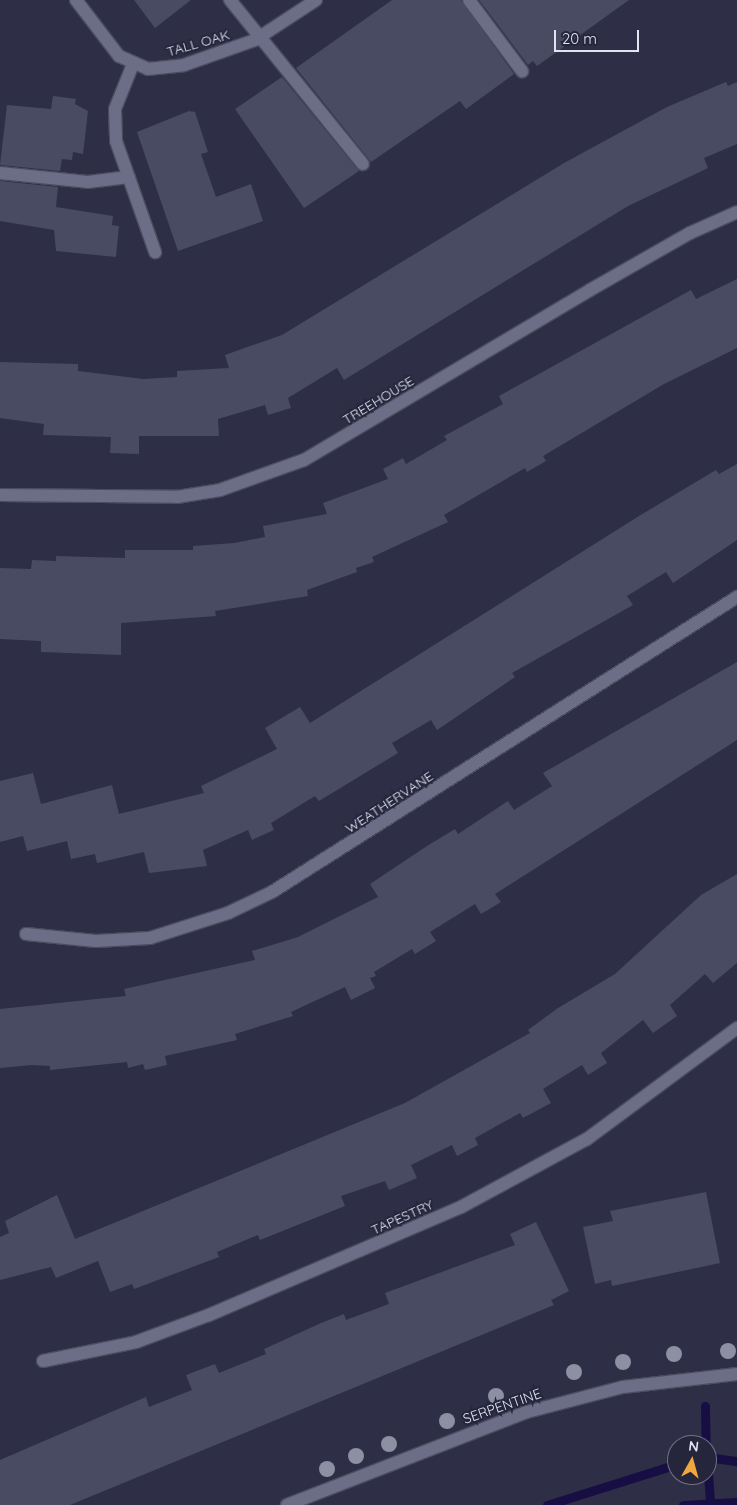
<!DOCTYPE html>
<html>
<head>
<meta charset="utf-8">
<style>
	body { margin:0 }
	#map { position:relative; width:737px; height:1505px; overflow:hidden; background:#2e2f46; font-family:Quicksand,sans-serif }
	div>[style] { position:absolute }
	.stream>* { height:9px; margin:-4.5px; padding:0 4.5px; transform-origin:4.5px; border-radius:4.5px; background:#170f44 }
	.building>* { inset:0; background:#494b63 }
	.roads { filter:drop-shadow(1px 0 #4c4c60) drop-shadow(-1px 0 #4c4c60) drop-shadow(0 1px #4c4c60) drop-shadow(0 -1px #4c4c60) }
	.service>* { height:12px; margin:-6px; padding:0 6px; transform-origin:6px; border-radius:6px; background:#6c6e88 }
	.minor>* { height:12px; margin:-6px; padding:0 6px; transform-origin:6px; border-radius:6px; background:#6c6e88 }
	.trees>* { width:16px; height:16px; margin:-8px; border-radius:50%; background:#8d8fa3 }
	span { translate:-50% -50%; white-space:nowrap; text-align:center; line-height:1.15; -webkit-text-stroke:4px #25253c; paint-order:stroke }
	.street-label { font-size:14px; color:#e2e4f3 }
	.north { position:absolute; left:667px; top:1435px; width:50px; height:50px; box-sizing:border-box; background:#25253c; border:1px solid #717185; border-radius:50%; rotate:7deg; font-size:14px; font-weight:700; line-height:20px; text-align:center; color:#e2e4f3 }
	.north::after { content:''; display:block; margin:auto; width:18px; height:22px; background:#f0a73e; clip-path:polygon(50% 0,100% 100%,50% 72%,0 100%) }
	.scale { position:absolute; left:554px; top:30px; width:85px; height:22px; box-sizing:border-box; border:2px solid #e2e4f3; border-top:0; padding-left:6px; font-size:15px; line-height:18px; white-space:nowrap; color:#e2e4f3; -webkit-text-stroke:4px #25253c; paint-order:stroke }
</style>
</head>
<body>
<div id="map">
	<div class="stream">
		<i style="left:705px;top:1406px;width:39px;rotate:89deg"></i>
		<i style="left:707px;top:1457px;width:30px;rotate:8deg"></i>
		<i style="left:707px;top:1461px;width:40px;rotate:85.7deg"></i>
		<i style="left:547px;top:1505px;width:136px;rotate:-17.5deg"></i>
		<i style="left:683px;top:1505px;width:54px;rotate:-3.2deg"></i>
	</div>
	<div class="building">
		<i style="clip-path:polygon(134px 0,191px 0,155px 28px)"></i>
		<i style="clip-path:polygon(392px 0,461px 0,514px 74px,466px 109px,460px 101px,371px 162px,296px 68px)"></i>
		<i style="clip-path:polygon(479px 0,629px 0,537px 66px,533px 61px,528px 65px)"></i>
		<i style="clip-path:polygon(282px 77px,359px 171px,304px 208px,235px 109px)"></i>
		<i style="clip-path:polygon(726px 82px,728px 86px,737px 82px,737px 144px,704px 158px,708px 168px,628px 206px,344px 380px,337px 368px,288px 398px,291px 408px,268px 415px,265px 405px,218px 419px,219px 436px,139px 436px,139px 454px,110px 453px,111px 437px,43px 435px,44px 424px,0 418px,0 362px,78px 364px,78px 371px,143px 379px,177px 377px,177px 371px,229px 368px,225px 355px,282px 335px,564px 163px,667px 107px)"></i>
		<i style="clip-path:polygon(53px 96px,76px 99px,75px 104px,88px 111px,83px 154px,73px 152px,72px 160px,62px 159px,60px 171px,0 165px,7px 105px,51px 109px)"></i>
		<i style="clip-path:polygon(189px 111px,195px 112px,208px 152px,201px 154px,216px 197px,251px 184px,263px 221px,178px 251px,137px 132px)"></i>
		<i style="clip-path:polygon(0 181px,58px 187px,56px 207px,113px 216px,112px 225px,119px 226px,116px 257px,56px 251px,54px 230px,0 221px)"></i>
		<i style="clip-path:polygon(737px 279px,737px 348px,664px 384px,543px 456px,546px 461px,527px 472px,525px 468px,444px 515px,448px 522px,372px 557px,374px 562px,356px 568px,357px 572px,307px 590px,308px 596px,215px 611px,216px 616px,121px 623px,121px 655px,41px 652px,41px 641px,0 639px,0 568px,31px 569px,32px 560px,56px 561px,56px 556px,125px 558px,125px 550px,193px 550px,193px 546px,234px 543px,265px 537px,263px 526px,327px 514px,323px 503px,388px 479px,383px 469px,403px 458px,406px 464px,447px 440px,444px 436px,503px 404px,499px 396px,691px 290px,696px 299px)"></i>
		<i style="clip-path:polygon(737px 464px,737px 540px,673px 583px,666px 572px,627px 596px,633px 605px,512px 673px,515px 677px,437px 730px,431px 720px,392px 743px,398px 753px,319px 801px,315px 796px,271px 823px,274px 830px,252px 840px,248px 830px,203px 850px,207px 866px,149px 873px,144px 852px,97px 863px,95px 854px,71px 859px,67px 841px,27px 851px,23px 836px,0 842px,0 781px,33px 773px,41px 804px,112px 785px,119px 814px,204px 793px,201px 786px,277px 749px,265px 728px,300px 707px,310px 723px,639px 516px,716px 470px,719px 474px)"></i>
		<i style="clip-path:polygon(737px 662px,737px 740px,495px 894px,501px 902px,481px 914px,475px 904px,430px 932px,436px 941px,415px 954px,412px 949px,374px 972px,376px 976px,370px 978px,375px 988px,351px 1000px,345px 987px,291px 1012px,293px 1016px,235px 1034px,237px 1040px,165px 1056px,167px 1065px,145px 1070px,143px 1064px,128px 1068px,127px 1062px,50px 1070px,50px 1066px,32px 1065px,0 1068px,0 1009px,126px 996px,124px 989px,255px 960px,252px 951px,298px 937px,378px 897px,370px 884px,427px 846px,455px 829px,458px 834px,508px 801px,514px 810px,552px 786px,543px 773px)"></i>
		<i style="clip-path:polygon(737px 874px,737px 963px,713px 983px,705px 974px,670px 1005px,677px 1016px,653px 1033px,643px 1020px,601px 1053px,607px 1063px,588px 1075px,582px 1065px,543px 1089px,551px 1103px,523px 1118px,520px 1113px,475px 1138px,478px 1145px,457px 1156px,452px 1145px,411px 1165px,417px 1178px,389px 1190px,385px 1181px,341px 1196px,345px 1206px,260px 1240px,258px 1235px,217px 1252px,219px 1257px,134px 1289px,132px 1284px,110px 1292px,98px 1261px,56px 1278px,51px 1267px,0 1280px,0 1237px,9px 1233px,5px 1221px,57px 1195px,75px 1239px,405px 1103px,530px 1033px,528px 1030px,558px 1008px,615px 974px,701px 895px)"></i>
		<i style="clip-path:polygon(706px 1192px,720px 1263px,612px 1286px,611px 1280px,595px 1284px,583px 1227px,613px 1221px,610px 1211px)"></i>
		<i style="clip-path:polygon(536px 1222px,569px 1291px,551px 1300px,554px 1305px,70px 1505px,0 1505px,0 1460px,146px 1397px,149px 1407px,192px 1390px,186px 1375px,215px 1364px,219px 1373px,266px 1354px,264px 1349px,321px 1323px,344px 1314px,346px 1320px,389px 1304px,385px 1293px,515px 1245px,510px 1234px)"></i>
	</div>
	<div class="roads">
		<div class="service">
			<i style="left:230px;top:0;width:211px;rotate:51deg"></i>
			<i style="left:469px;top:0;width:89px;rotate:53.3deg"></i>
			<i style="left:133px;top:64px;width:48px;rotate:111.8deg"></i>
			<i style="left:115px;top:109px;width:32px;rotate:88deg"></i>
			<i style="left:116px;top:141px;width:118px;rotate:70.6deg"></i>
			<i style="left:0;top:173px;width:88px;rotate:5.8deg"></i>
			<i style="left:88px;top:182px;width:41px;rotate:-7deg"></i>
		</div>
		<div class="minor">
			<i style="left:76px;top:0;width:71px;rotate:52.5deg"></i>
			<i style="left:119px;top:56px;width:32px;rotate:24deg"></i>
			<i style="left:148px;top:69px;width:36px;rotate:-6deg"></i>
			<i style="left:184px;top:65px;width:75px;rotate:-19.4deg"></i>
			<i style="left:255px;top:40px;width:73px;rotate:-33.3deg"></i>
			<i style="left:0;top:495px;width:177px;rotate:0.6deg"></i>
			<i style="left:177px;top:497px;width:44px;rotate:-9.2deg"></i>
			<i style="left:220px;top:490px;width:89px;rotate:-19.7deg"></i>
			<i style="left:304px;top:460px;width:333px;rotate:-30.7deg"></i>
			<i style="left:590px;top:290px;width:115px;rotate:-29.7deg"></i>
			<i style="left:690px;top:233px;width:51px;rotate:-24.1deg"></i>
			<i style="left:26px;top:934px;width:70px;rotate:5.7deg"></i>
			<i style="left:96px;top:941px;width:54px;rotate:-3.2deg"></i>
			<i style="left:150px;top:938px;width:82px;rotate:-17.8deg"></i>
			<i style="left:228px;top:913px;width:49px;rotate:-25.5deg"></i>
			<i style="left:272px;top:892px;width:551px;rotate:-32.39deg"></i>
			<i style="left:43px;top:1361px;width:95px;rotate:-11.5deg"></i>
			<i style="left:136px;top:1342px;width:78px;rotate:-20.3deg"></i>
			<i style="left:209px;top:1315px;width:274px;rotate:-23.2deg"></i>
			<i style="left:461px;top:1207px;width:143px;rotate:-28.4deg"></i>
			<i style="left:587px;top:1139px;width:187px;rotate:-36.5deg"></i>
			<i style="left:287px;top:1505px;width:257px;rotate:-21.2deg"></i>
			<i style="left:527px;top:1412px;width:99px;rotate:-14.6deg"></i>
			<i style="left:623px;top:1387px;width:115px;rotate:-6.5deg"></i>
		</div>
	</div>
	<div class="trees">
		<i style="left:728px;top:1351px"></i>
		<i style="left:674px;top:1354px"></i>
		<i style="left:623px;top:1362px"></i>
		<i style="left:574px;top:1372px"></i>
		<i style="left:496px;top:1396px"></i>
		<i style="left:447px;top:1421px"></i>
		<i style="left:389px;top:1444px"></i>
		<i style="left:356px;top:1456px"></i>
		<i style="left:327px;top:1469px"></i>
	</div>
	<div class="street-label">
		<span style="left:198px;top:43px;rotate:-16deg">TALL OAK</span>
		<span style="left:378px;top:400px;rotate:-31deg">TREEHOUSE</span>
		<span style="left:389px;top:802px;rotate:-33deg">WEATHERVANE</span>
		<span style="left:402px;top:1217px;rotate:-24deg">TAPESTRY</span>
		<span style="left:502px;top:1406px;rotate:-19deg">SERPENTINE</span>
	</div>
	<div class="north">N</div>
	<div class="scale">20 m</div>
</div>
</body>
</html>
